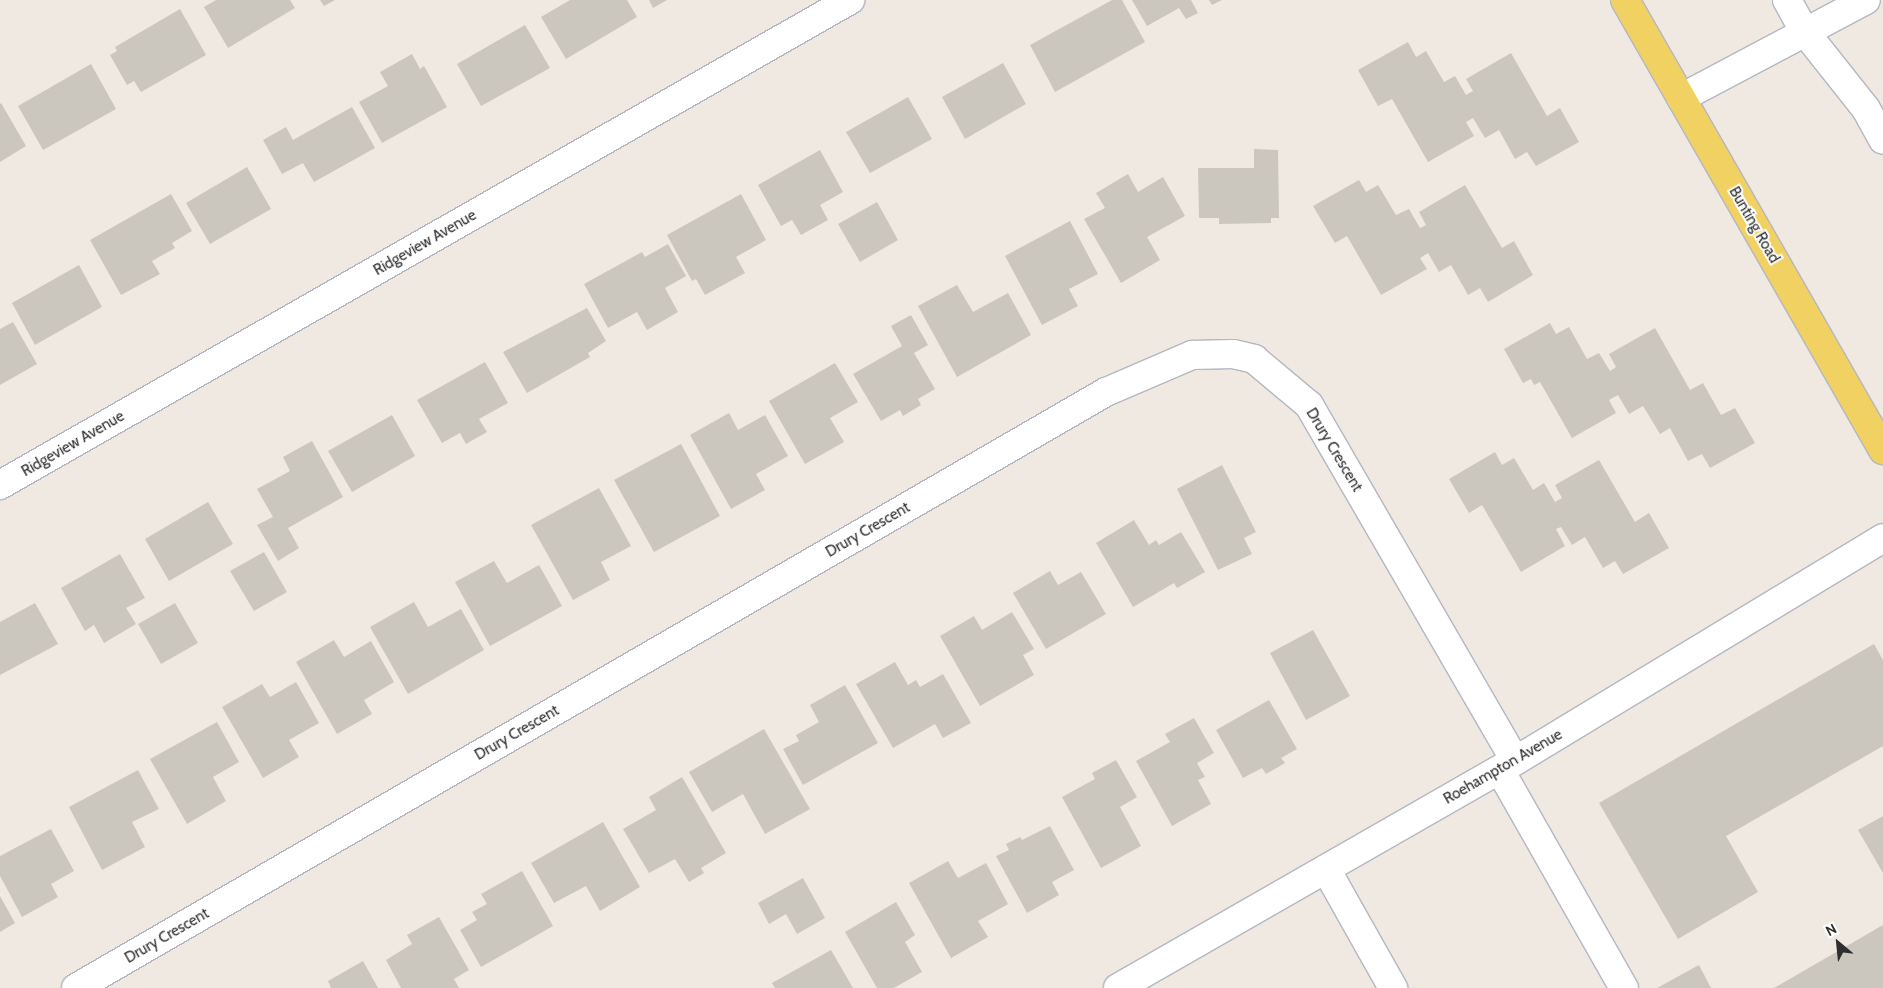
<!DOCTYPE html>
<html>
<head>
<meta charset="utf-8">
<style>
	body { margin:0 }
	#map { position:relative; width:1883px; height:988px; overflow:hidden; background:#efe9e1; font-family:Cabin,sans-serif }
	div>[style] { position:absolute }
	.building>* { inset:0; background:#cbc7bf }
	.roads { filter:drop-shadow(1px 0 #b4b7c1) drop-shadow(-1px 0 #b4b7c1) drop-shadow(0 1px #b4b7c1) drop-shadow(0 -1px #b4b7c1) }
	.minor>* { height:28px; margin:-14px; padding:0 14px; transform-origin:14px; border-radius:14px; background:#fff }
	.major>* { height:28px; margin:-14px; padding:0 14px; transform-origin:14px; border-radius:14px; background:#f2d163 }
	span { translate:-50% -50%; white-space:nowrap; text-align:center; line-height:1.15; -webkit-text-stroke:4px #fff; paint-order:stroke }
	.street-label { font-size:15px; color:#2e2e2e }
	.north { position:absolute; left:1813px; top:918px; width:50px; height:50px; -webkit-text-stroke:4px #fff; paint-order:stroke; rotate:332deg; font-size:14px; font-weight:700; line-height:20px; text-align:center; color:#2e2e2e }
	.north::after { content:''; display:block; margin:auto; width:18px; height:22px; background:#2e2e2e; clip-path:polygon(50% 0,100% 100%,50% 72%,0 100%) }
</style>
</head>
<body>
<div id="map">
	<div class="building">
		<i style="clip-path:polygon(216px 0,290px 0,295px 8px,228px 48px,204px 7px)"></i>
		<i style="clip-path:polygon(320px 0,335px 0,324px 6px)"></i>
		<i style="clip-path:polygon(570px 0,627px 0,637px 17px,566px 59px,541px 17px)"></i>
		<i style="clip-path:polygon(649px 0,667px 0,653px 8px)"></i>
		<i style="clip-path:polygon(1112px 0,1122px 0,1145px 42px,1055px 92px,1030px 45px)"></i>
		<i style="clip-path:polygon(1132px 0,1191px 0,1198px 13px,1186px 19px,1179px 8px,1147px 26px)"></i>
		<i style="clip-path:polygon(1209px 0,1222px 0,1212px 5px)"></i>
		<i style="clip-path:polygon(180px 9px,206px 55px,141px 92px,134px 81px,127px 85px,110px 55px,117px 51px,115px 47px)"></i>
		<i style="clip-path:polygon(525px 25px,550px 68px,481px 106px,457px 64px)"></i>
		<i style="clip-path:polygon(1408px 42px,1416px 57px,1426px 51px,1444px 82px,1455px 76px,1466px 95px,1473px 91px,1466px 79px,1511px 53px,1547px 116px,1560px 108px,1579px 142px,1536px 166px,1527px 152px,1515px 159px,1499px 130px,1485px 138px,1473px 118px,1466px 122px,1474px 136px,1428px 162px,1392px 99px,1378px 106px,1358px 70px)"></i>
		<i style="clip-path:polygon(412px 54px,420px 69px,424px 66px,447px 107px,382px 143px,359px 102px,388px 86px,380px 72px)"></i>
		<i style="clip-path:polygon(1003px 63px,1026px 104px,965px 139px,942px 97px)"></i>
		<i style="clip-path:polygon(91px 64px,116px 109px,43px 150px,18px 106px)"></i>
		<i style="clip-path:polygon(908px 97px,932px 139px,870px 173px,846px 132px)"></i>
		<i style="clip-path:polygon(1px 103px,26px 146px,0 162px,0 104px)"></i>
		<i style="clip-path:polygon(352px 107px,375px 148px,314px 182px,303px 163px,282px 174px,263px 140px,286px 127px,293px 140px)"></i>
		<i style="clip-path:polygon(1254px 149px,1278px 150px,1279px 218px,1271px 218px,1271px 223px,1219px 224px,1219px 218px,1199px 218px,1198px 168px,1254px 168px)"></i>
		<i style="clip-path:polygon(820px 150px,843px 192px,820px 205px,828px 220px,801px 235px,792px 220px,781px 226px,758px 185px)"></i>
		<i style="clip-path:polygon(247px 167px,271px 209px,210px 244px,186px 203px)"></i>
		<i style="clip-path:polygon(1128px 174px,1138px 192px,1163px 177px,1185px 216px,1147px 237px,1160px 260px,1121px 283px,1084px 219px,1105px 208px,1096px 193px)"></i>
		<i style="clip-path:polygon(1359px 180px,1366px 192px,1378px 185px,1396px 215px,1409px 209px,1420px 228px,1426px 225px,1419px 212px,1465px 185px,1502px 248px,1514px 241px,1533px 275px,1488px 302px,1480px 288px,1468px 295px,1451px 265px,1439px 272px,1428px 253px,1420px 258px,1427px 269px,1381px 295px,1347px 236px,1335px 243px,1313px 206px)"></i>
		<i style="clip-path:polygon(171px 194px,192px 231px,172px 243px,175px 248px,152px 261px,160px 274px,121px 295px,90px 240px)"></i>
		<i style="clip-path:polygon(741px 194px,766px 240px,736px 257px,745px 273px,705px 295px,696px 279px,692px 281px,667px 235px)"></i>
		<i style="clip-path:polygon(877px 202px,898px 240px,860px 262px,838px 224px)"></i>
		<i style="clip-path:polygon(1070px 221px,1098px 274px,1069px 289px,1078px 306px,1042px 325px,1005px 256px)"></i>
		<i style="clip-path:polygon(668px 244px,686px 276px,665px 288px,678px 312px,647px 330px,637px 312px,608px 328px,584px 284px,642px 252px,645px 257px)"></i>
		<i style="clip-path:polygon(79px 265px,102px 307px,35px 345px,12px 303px)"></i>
		<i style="clip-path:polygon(957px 285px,973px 312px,1008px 293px,1031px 335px,957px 377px,918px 306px)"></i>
		<i style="clip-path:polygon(587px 308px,606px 341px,588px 353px,590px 357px,527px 393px,503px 352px)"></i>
		<i style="clip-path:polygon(911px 315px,928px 345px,914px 353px,935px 389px,918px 399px,921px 405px,903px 416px,900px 410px,881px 421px,853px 374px,902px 346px,891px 326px)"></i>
		<i style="clip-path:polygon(13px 322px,37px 364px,0 385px,0 329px)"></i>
		<i style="clip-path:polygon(1550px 323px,1556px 334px,1569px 327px,1587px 359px,1599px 353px,1610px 371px,1616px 367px,1609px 354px,1655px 328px,1690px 390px,1703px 383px,1721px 415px,1735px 408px,1755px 443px,1710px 468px,1702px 454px,1688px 461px,1670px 428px,1660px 434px,1643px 406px,1629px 414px,1618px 395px,1609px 400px,1616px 413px,1572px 438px,1540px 382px,1534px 385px,1531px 379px,1523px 383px,1504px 349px)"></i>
		<i style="clip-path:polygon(485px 362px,508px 403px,479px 419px,487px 432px,466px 444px,460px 433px,442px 443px,417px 400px)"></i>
		<i style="clip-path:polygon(835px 363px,858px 402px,830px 418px,844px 442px,805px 464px,769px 401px)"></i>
		<i style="clip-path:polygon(729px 413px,738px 430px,765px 415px,788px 456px,756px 474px,765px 490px,731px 509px,690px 435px)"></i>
		<i style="clip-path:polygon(392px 415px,415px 456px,352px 492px,328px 451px)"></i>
		<i style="clip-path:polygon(312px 441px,343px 497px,288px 528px,299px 548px,278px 561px,257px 525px,273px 517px,257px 489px,290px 471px,283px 457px)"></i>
		<i style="clip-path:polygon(681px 444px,720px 516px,654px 552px,614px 480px)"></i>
		<i style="clip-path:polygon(1495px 452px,1502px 465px,1514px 458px,1533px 490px,1544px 483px,1555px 502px,1562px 498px,1555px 485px,1599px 460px,1635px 522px,1649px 513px,1669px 548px,1623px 574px,1615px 561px,1603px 568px,1585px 537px,1572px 545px,1561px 527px,1556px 529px,1565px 546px,1521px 572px,1482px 505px,1469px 513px,1449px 479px)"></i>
		<i style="clip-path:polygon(1222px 465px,1256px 532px,1244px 538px,1252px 554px,1218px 570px,1177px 489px)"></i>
		<i style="clip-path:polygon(599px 488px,631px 546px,601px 562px,610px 580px,573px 600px,531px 525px)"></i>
		<i style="clip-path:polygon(208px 502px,233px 544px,169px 581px,145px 539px)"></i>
		<i style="clip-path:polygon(1134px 520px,1149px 545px,1156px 540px,1159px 545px,1181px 532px,1205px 572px,1177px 588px,1174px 583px,1133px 607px,1096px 543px)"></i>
		<i style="clip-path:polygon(264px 552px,287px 592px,254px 611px,230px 571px)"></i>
		<i style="clip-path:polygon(120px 554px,145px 598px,126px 608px,136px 624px,104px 643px,94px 625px,85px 631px,61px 588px)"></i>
		<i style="clip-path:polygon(494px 561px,507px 583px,539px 565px,562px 606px,490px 646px,455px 582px)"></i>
		<i style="clip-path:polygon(1050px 571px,1058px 585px,1081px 572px,1106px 614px,1046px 649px,1013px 593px)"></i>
		<i style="clip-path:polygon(414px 602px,428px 627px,461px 609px,484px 650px,408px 694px,370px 627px)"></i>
		<i style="clip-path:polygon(35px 603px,58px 644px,0 675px,0 622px)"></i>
		<i style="clip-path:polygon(175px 603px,198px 643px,161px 664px,138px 624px)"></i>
		<i style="clip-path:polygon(1012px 612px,1034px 649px,1023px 655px,1034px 675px,980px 706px,940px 636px,974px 616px,982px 630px)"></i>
		<i style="clip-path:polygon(1313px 630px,1350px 696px,1306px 720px,1270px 653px)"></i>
		<i style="clip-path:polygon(334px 640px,344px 657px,371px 641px,394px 682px,364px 700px,372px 714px,337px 734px,296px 662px)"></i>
		<i style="clip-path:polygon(1874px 644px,1883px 660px,1883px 746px,1726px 836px,1758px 892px,1678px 939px,1599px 803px)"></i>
		<i style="clip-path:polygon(895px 662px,908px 685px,916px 680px,920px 687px,943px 674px,971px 723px,943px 738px,935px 724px,893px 748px,856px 684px)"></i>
		<i style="clip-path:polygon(296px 682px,319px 723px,289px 740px,299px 757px,263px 778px,222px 707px,262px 684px,270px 697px)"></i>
		<i style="clip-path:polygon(845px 685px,878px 743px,803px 785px,783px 749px,799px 741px,796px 735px,819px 722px,810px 705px)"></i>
		<i style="clip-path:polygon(1269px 700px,1297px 749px,1281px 758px,1285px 763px,1266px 774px,1262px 768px,1243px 778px,1216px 730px)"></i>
		<i style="clip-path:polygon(1194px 718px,1214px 753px,1197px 763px,1205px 777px,1198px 780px,1211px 804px,1172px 826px,1136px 761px,1170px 742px,1165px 734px)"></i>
		<i style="clip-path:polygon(217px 722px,239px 762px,213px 777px,226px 801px,187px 824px,150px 759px)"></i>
		<i style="clip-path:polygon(764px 729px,810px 809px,765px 834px,743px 794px,712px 812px,689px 772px)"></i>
		<i style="clip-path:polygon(1116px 760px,1137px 797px,1120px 807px,1141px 846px,1101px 868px,1062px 797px,1095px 779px,1092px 773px)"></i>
		<i style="clip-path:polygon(138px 770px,159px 809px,132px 822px,145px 847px,102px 870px,69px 807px)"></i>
		<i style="clip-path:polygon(682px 777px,726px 853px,701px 868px,704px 873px,689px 882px,675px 859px,649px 873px,623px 829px,656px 810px,649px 797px)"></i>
		<i style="clip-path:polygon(1883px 816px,1883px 873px,1858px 830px)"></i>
		<i style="clip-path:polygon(603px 822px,640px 887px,600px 911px,586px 886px,554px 903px,531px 863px)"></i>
		<i style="clip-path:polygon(1050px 826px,1074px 870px,1052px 882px,1059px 895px,1027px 913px,996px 856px,1009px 850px,1006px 844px,1020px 837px,1022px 840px)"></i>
		<i style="clip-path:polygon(51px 829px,74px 871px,51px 884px,58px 897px,22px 917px,0 876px,0 856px)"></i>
		<i style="clip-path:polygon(948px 861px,958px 878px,986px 863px,1008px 904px,978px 921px,988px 937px,951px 958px,909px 883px)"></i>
		<i style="clip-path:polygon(522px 871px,553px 926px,481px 967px,460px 930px,477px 920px,472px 912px,487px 904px,481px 894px)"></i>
		<i style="clip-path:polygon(803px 878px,825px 918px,797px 934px,786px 914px,769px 924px,758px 903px)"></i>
		<i style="clip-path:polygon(0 896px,15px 923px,0 932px)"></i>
		<i style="clip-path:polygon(896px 902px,915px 935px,905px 942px,922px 972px,894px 988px,877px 988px,845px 932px)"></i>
		<i style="clip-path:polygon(439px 917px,469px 970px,454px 979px,459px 988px,401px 988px,386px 960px,412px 944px,407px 935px)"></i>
		<i style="clip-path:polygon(1883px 925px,1883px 988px,1774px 988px)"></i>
		<i style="clip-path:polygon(831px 950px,853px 988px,775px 988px,772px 983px)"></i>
		<i style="clip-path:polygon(363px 961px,378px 988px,331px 988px,328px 981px)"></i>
		<i style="clip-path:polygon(1699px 965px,1711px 988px,1657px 988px)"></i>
	</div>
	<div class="roads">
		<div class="minor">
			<i style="left:1787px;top:0;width:37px;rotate:61deg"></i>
			<i style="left:1805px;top:32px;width:98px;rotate:51.6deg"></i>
			<i style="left:1866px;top:109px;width:35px;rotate:61deg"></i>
			<i style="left:1681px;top:98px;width:209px;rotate:-27.9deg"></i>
			<i style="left:0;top:485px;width:979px;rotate:-29.71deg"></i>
			<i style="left:1500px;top:770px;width:251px;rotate:60.4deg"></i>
			<i style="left:1326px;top:869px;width:137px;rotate:60.6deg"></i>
			<i style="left:76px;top:988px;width:1190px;rotate:-30.06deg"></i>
			<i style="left:1106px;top:392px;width:94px;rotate:-23.3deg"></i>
			<i style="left:1192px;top:355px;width:41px;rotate:-1.4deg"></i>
			<i style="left:1233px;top:354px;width:22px;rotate:13deg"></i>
			<i style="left:1254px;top:359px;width:72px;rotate:39.9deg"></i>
			<i style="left:1309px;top:405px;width:411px;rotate:59.9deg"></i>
			<i style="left:1118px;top:988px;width:457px;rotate:-29.8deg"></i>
			<i style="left:1515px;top:761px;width:430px;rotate:-31.2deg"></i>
		</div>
		<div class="major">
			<i style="left:1625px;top:0;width:519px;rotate:60.17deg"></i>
		</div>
	</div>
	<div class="street-label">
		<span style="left:1754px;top:225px;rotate:60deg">Bunting Road</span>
		<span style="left:425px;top:243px;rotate:-30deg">Ridgeview Avenue</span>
		<span style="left:73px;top:444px;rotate:-30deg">Ridgeview Avenue</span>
		<span style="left:1334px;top:450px;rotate:59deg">Drury Crescent</span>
		<span style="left:868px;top:530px;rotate:-30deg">Drury Crescent</span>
		<span style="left:517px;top:733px;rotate:-30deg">Drury Crescent</span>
		<span style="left:1503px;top:767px;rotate:-30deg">Roehampton Avenue</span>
		<span style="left:167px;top:936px;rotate:-30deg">Drury Crescent</span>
	</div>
	<div class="north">N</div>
</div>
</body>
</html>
